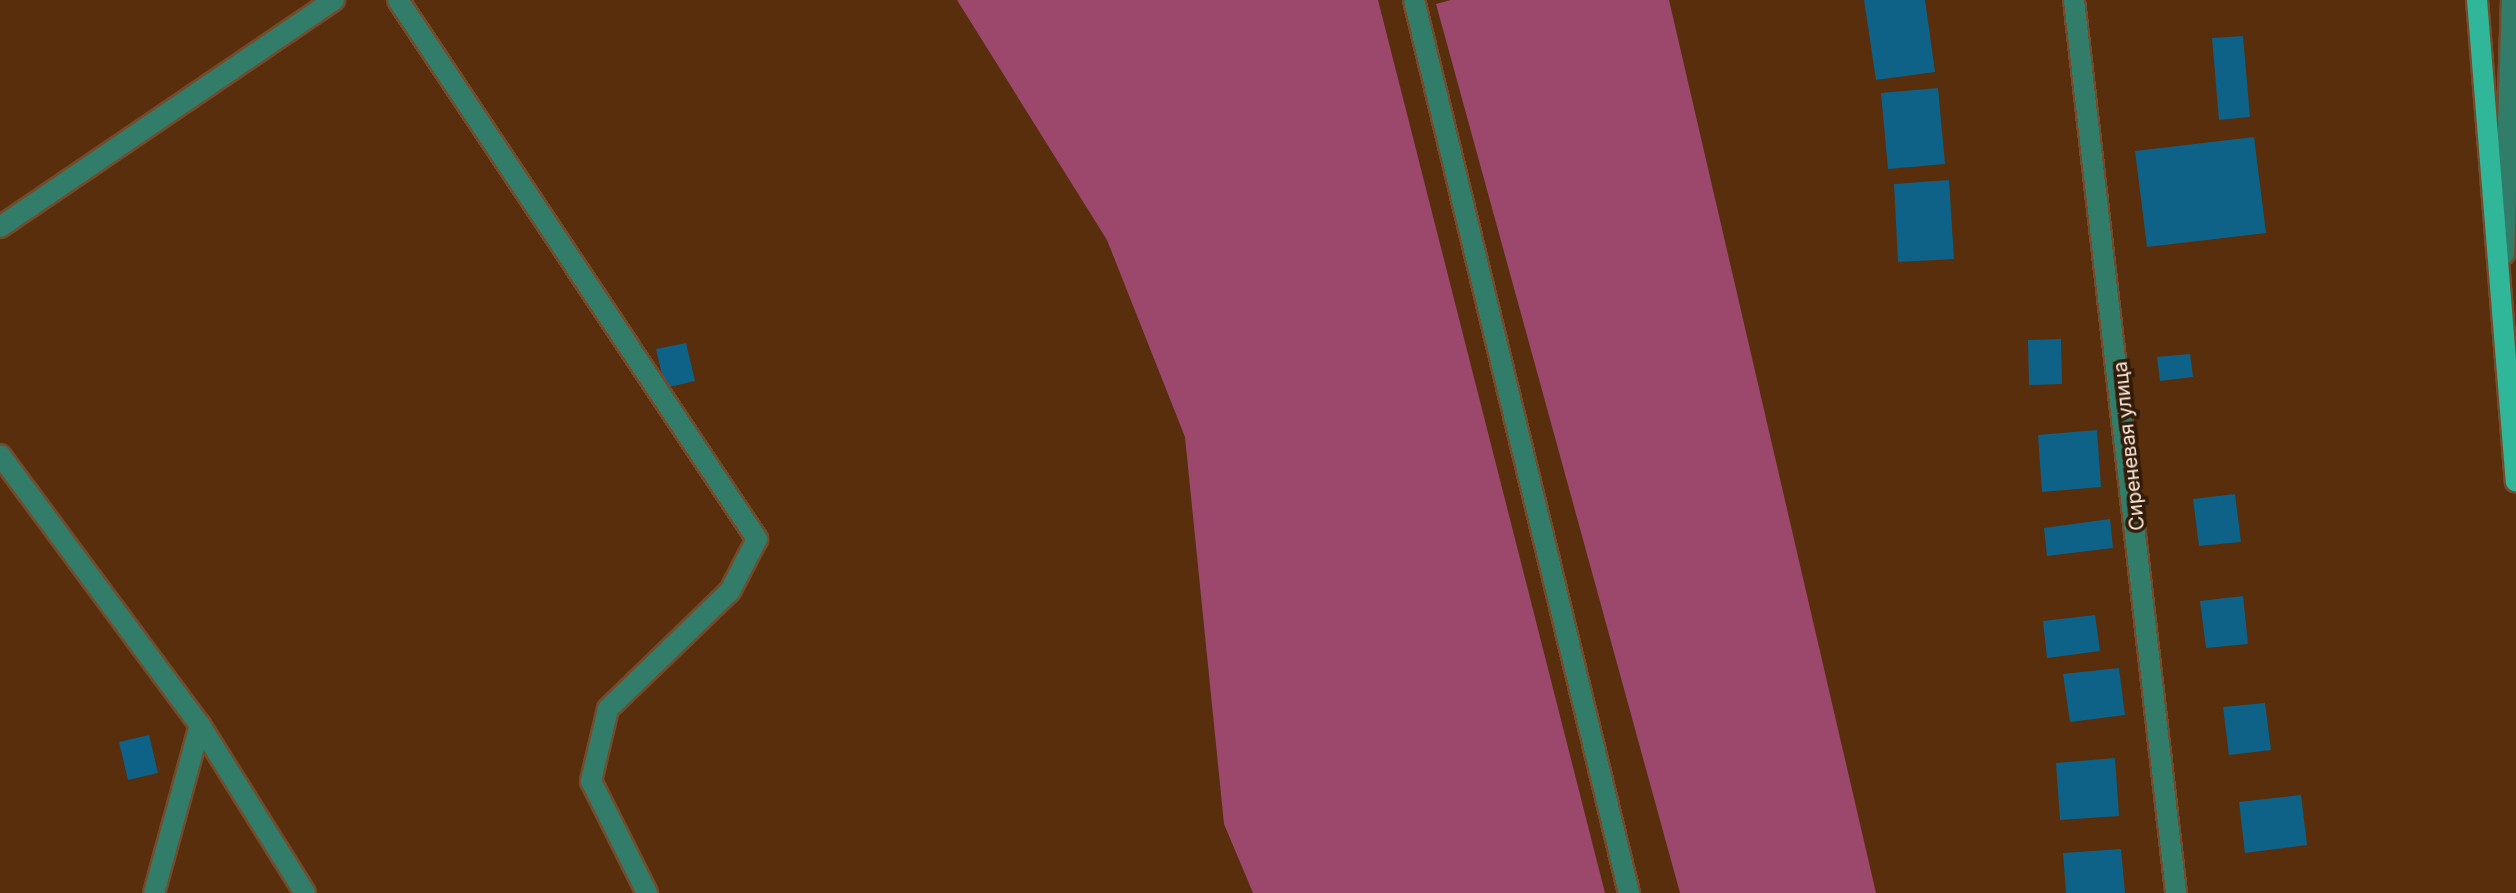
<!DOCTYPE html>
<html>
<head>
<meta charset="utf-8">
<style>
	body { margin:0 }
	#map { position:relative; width:2516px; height:893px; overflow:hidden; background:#582e0c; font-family:Inter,sans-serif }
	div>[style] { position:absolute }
	.water>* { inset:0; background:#9b486c }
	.building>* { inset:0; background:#0e6287 }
	.roads { filter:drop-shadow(2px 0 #724c2d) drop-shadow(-2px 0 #724c2d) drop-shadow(0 2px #724c2d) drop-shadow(0 -2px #724c2d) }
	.lane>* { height:20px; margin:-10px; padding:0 10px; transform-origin:10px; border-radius:10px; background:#317d6a }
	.street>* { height:20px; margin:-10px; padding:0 10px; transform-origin:10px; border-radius:10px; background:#317d6a }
	.primary>* { height:20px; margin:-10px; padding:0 10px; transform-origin:10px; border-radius:10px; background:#30b79a }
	span { translate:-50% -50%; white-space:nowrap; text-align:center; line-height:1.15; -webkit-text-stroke:7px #331b09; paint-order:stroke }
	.street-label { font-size:20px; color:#fde9dc }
</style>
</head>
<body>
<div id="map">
	<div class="water">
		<i style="clip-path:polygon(957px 0,1378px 0,1605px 893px,1253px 893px,1224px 824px,1185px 437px,1107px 240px)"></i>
		<i style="clip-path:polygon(1451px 0,1669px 0,1876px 893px,1680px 893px,1436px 4px)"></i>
	</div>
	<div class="building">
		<i style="clip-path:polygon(1864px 0,1925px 0,1935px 72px,1876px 80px)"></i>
		<i style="clip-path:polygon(2243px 36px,2250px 117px,2219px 120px,2212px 38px)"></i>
		<i style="clip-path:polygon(1938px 88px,1945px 164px,1888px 169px,1881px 93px)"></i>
		<i style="clip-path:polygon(2254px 137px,2266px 233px,2147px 247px,2135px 151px)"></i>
		<i style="clip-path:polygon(1949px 180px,1954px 259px,1898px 262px,1894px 184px)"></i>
		<i style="clip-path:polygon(2061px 339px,2062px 384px,2029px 385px,2028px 340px)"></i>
		<i style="clip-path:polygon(686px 343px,695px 381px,665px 388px,656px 349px)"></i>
		<i style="clip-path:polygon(2190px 354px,2193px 377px,2160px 381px,2157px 357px)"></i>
		<i style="clip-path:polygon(2097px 430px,2101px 487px,2042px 492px,2038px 435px)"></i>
		<i style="clip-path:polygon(2235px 494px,2241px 542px,2199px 546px,2193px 499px)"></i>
		<i style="clip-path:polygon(2110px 519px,2113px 548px,2047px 556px,2044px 528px)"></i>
		<i style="clip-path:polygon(2243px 596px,2248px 644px,2206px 648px,2200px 601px)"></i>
		<i style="clip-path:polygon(2095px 615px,2100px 651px,2047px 658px,2043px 621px)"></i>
		<i style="clip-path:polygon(2119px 668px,2125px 715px,2070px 722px,2063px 674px)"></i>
		<i style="clip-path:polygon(2265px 703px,2271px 750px,2229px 755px,2223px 707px)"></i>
		<i style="clip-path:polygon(149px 735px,158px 773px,128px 780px,119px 742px)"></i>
		<i style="clip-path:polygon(2115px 758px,2119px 816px,2060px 820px,2056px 763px)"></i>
		<i style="clip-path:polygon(2301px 795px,2307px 845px,2245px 853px,2239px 802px)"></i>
		<i style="clip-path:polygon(2121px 849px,2125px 893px,2066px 893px,2063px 853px)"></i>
	</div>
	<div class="roads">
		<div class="lane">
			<i style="left:398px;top:0;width:648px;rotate:56.33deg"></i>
			<i style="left:757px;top:539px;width:59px;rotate:117.4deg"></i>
			<i style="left:730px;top:591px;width:170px;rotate:136deg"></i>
			<i style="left:608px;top:709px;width:74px;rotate:103.3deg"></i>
			<i style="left:591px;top:781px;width:125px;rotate:63.4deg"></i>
			<i style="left:1414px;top:0;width:919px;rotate:76.46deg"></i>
			<i style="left:0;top:227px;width:404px;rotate:-34.2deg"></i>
			<i style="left:2504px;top:254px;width:254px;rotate:-88.2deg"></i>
			<i style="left:0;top:455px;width:336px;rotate:53.5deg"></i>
			<i style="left:200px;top:725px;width:174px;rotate:105.3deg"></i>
			<i style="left:200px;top:725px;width:198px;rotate:58deg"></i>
		</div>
		<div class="street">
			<i style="left:2074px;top:0;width:899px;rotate:83.48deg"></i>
		</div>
		<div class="primary">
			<i style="left:2477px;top:0;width:483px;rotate:85.4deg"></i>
		</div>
	</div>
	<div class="street-label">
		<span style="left:2129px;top:446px;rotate:-96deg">Сиреневая улица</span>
	</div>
</div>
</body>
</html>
